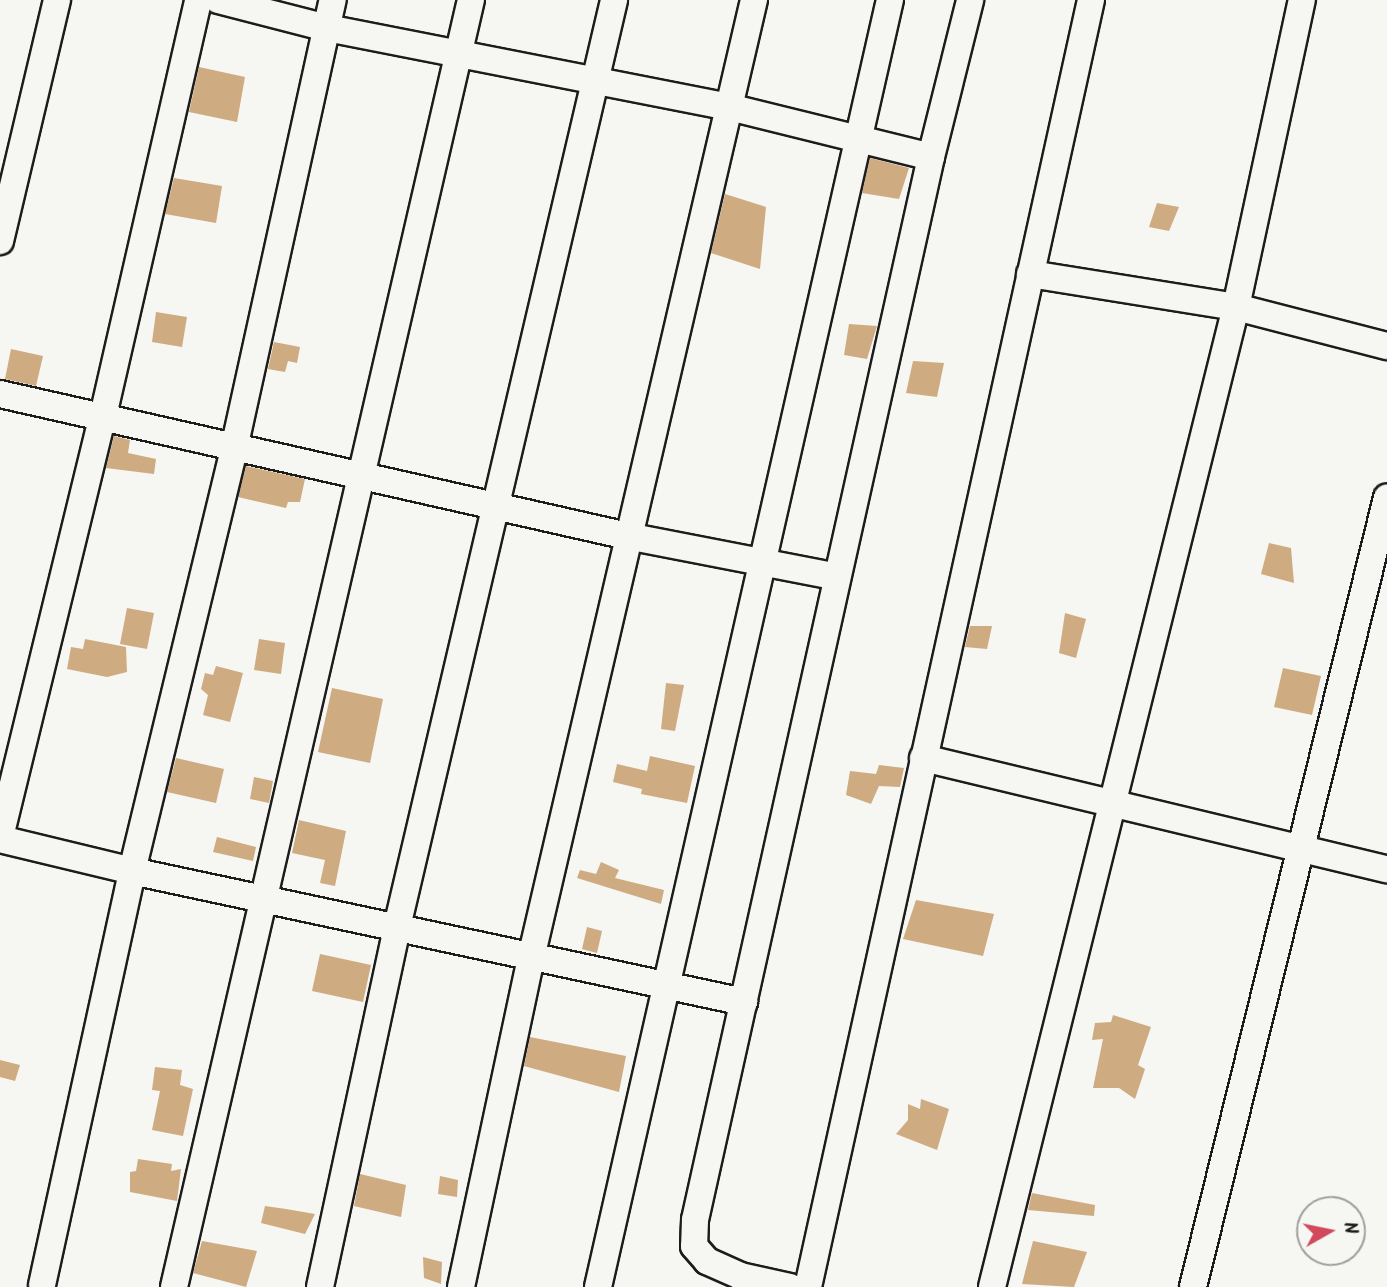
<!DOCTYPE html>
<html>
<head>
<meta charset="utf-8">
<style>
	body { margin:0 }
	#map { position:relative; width:1387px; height:1287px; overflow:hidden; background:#f6f6f2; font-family:Kalam,sans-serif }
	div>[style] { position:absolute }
	.building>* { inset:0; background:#cfab81 }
	.roads { filter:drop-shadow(2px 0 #1c1c1c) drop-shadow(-2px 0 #1c1c1c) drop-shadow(0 2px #1c1c1c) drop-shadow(0 -2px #1c1c1c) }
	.minor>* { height:26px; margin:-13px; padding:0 13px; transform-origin:13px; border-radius:13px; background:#f6f6f2 }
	span { translate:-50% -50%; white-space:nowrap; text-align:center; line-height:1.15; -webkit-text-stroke:5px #f6f6f2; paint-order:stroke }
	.north { position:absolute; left:1296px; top:1196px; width:70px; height:70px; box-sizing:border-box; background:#f6f6f2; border:2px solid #9f9f9c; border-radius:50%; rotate:81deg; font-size:19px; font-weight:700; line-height:28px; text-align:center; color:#1c1c1c }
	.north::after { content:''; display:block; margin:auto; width:24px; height:32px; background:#d1495b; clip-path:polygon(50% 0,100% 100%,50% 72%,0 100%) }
</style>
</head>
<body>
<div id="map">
	<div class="building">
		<i style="clip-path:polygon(199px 67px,245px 77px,237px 122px,189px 112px)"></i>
		<i style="clip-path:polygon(870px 158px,909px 168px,899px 199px,862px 193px)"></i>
		<i style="clip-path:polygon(174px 178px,222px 186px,216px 223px,165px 214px)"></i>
		<i style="clip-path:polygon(725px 194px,766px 207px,760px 269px,711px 253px)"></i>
		<i style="clip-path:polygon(1157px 203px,1179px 207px,1169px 231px,1149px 227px)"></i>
		<i style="clip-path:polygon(156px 312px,187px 317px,182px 347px,152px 342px)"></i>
		<i style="clip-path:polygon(849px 324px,877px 326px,867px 359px,844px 355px)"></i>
		<i style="clip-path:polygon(274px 342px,300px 347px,297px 363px,288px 361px,285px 372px,268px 369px)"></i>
		<i style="clip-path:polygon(11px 349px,43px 356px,36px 386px,5px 379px)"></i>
		<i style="clip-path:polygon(913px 361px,944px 363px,937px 397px,906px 393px)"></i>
		<i style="clip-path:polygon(114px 436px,130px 440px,128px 453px,156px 459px,154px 474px,106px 468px)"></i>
		<i style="clip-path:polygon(246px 466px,305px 479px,300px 502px,288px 502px,286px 508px,238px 497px)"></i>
		<i style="clip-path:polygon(1269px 543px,1291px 548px,1294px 583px,1261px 574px)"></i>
		<i style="clip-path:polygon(127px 608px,154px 613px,147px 649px,120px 644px)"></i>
		<i style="clip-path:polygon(1065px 613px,1086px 619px,1076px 658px,1059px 653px)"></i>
		<i style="clip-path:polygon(970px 626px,992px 626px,987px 649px,965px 647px)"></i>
		<i style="clip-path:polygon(85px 639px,126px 647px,127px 672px,107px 677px,67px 669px,71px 647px,83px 649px)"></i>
		<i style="clip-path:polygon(259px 639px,285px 643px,281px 674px,254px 670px)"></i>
		<i style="clip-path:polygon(216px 666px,243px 673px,230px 722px,203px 715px,208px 695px,201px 689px,205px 673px,213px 675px)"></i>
		<i style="clip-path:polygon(1283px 668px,1321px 676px,1312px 715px,1274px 707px)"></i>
		<i style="clip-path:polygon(666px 683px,684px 685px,675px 731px,661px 729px)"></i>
		<i style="clip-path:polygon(332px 688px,383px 699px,370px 763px,318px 752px)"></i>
		<i style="clip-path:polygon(650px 756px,695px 766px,687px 803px,641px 794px,642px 789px,613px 782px,617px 764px,647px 771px)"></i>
		<i style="clip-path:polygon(176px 758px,224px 769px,216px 803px,167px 792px)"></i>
		<i style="clip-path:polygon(879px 765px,904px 768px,900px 787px,879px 786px,871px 804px,846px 795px,850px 771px,876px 774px)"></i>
		<i style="clip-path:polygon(254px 777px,273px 781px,269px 803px,250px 799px)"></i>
		<i style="clip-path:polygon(299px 820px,346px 831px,335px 886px,320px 883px,325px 860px,292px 853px)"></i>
		<i style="clip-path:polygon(217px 837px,256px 847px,253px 861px,213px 852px)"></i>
		<i style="clip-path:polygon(601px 862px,619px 870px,615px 878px,664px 890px,661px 904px,577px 878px,580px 870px,596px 874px)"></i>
		<i style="clip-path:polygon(916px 900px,994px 914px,983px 956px,903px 939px)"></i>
		<i style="clip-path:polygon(587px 927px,602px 931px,597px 953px,582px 949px)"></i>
		<i style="clip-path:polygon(320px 954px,371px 965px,363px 1002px,312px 991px)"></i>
		<i style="clip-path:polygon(1113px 1015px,1151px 1027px,1138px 1065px,1145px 1069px,1135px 1099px,1119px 1088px,1093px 1088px,1103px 1039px,1092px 1040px,1095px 1023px,1111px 1022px)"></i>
		<i style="clip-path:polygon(530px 1037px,626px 1056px,619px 1092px,524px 1066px)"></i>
		<i style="clip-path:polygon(0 1060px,20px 1065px,15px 1081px,0 1077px)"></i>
		<i style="clip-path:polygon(155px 1067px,182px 1070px,180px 1085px,193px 1089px,183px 1136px,152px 1130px,160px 1091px,152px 1090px)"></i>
		<i style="clip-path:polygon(921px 1099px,949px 1109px,937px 1150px,896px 1134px,908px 1120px,908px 1104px,920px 1109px)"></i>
		<i style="clip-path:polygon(138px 1159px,172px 1164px,171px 1171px,181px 1169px,177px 1201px,130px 1192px,130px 1172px,136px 1171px)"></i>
		<i style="clip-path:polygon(360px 1174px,406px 1185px,401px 1217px,354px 1206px)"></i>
		<i style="clip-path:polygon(440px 1176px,458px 1180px,457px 1197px,438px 1194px)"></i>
		<i style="clip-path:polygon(1032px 1193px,1095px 1205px,1094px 1216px,1028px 1210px)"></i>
		<i style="clip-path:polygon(265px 1206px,286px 1209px,315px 1214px,305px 1234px,261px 1223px)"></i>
		<i style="clip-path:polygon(202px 1241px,257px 1251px,246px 1287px,193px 1273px)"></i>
		<i style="clip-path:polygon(1033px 1241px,1087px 1252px,1074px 1287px,1022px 1284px)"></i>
		<i style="clip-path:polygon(423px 1257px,442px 1262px,441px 1284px,424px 1278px)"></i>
	</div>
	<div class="roads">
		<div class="minor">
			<i style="left:218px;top:0;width:113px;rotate:14.4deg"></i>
			<i style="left:327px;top:28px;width:410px;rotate:11.1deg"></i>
			<i style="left:729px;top:107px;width:208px;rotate:13.9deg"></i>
			<i style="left:931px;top:157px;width:1089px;rotate:102.52deg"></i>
			<i style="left:695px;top:1220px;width:26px;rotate:92deg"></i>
			<i style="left:694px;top:1246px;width:20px;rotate:49deg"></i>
			<i style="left:707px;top:1261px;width:36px;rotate:24deg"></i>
			<i style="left:740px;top:1276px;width:51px;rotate:12.4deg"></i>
			<i style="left:931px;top:157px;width:162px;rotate:-76deg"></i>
			<i style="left:0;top:241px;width:248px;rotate:-76.7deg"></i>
			<i style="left:1030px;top:274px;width:209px;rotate:9.1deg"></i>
			<i style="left:1236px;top:307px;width:156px;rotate:14.5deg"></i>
			<i style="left:0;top:394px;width:648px;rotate:12.75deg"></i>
			<i style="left:632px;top:537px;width:209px;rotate:11deg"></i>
			<i style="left:923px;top:758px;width:477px;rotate:13.5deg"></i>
			<i style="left:0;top:837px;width:433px;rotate:-76.3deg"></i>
			<i style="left:103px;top:416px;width:427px;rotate:-77.1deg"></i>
			<i style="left:0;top:839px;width:136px;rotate:13.6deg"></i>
			<i style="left:132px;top:871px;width:626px;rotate:12.08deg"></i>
			<i style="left:42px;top:1285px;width:424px;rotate:-77.7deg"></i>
			<i style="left:132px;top:871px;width:439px;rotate:-76.4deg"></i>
			<i style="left:235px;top:444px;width:455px;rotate:-77.6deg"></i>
			<i style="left:174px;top:1287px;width:1321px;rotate:-77.01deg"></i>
			<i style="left:320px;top:1287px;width:368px;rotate:-77.9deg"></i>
			<i style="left:397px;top:927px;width:952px;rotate:-76.82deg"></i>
			<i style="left:461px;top:1287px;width:336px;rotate:-78deg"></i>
			<i style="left:531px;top:958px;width:984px;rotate:-76.9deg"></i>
			<i style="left:598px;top:1287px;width:1320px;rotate:-77.22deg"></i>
			<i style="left:808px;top:1287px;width:1318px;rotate:-77.6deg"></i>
			<i style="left:992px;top:1287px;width:1010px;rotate:-76.02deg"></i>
			<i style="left:1236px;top:307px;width:314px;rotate:-77.9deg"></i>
			<i style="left:1193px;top:1287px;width:813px;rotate:-76.19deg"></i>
		</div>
	</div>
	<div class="north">N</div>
</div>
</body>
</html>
